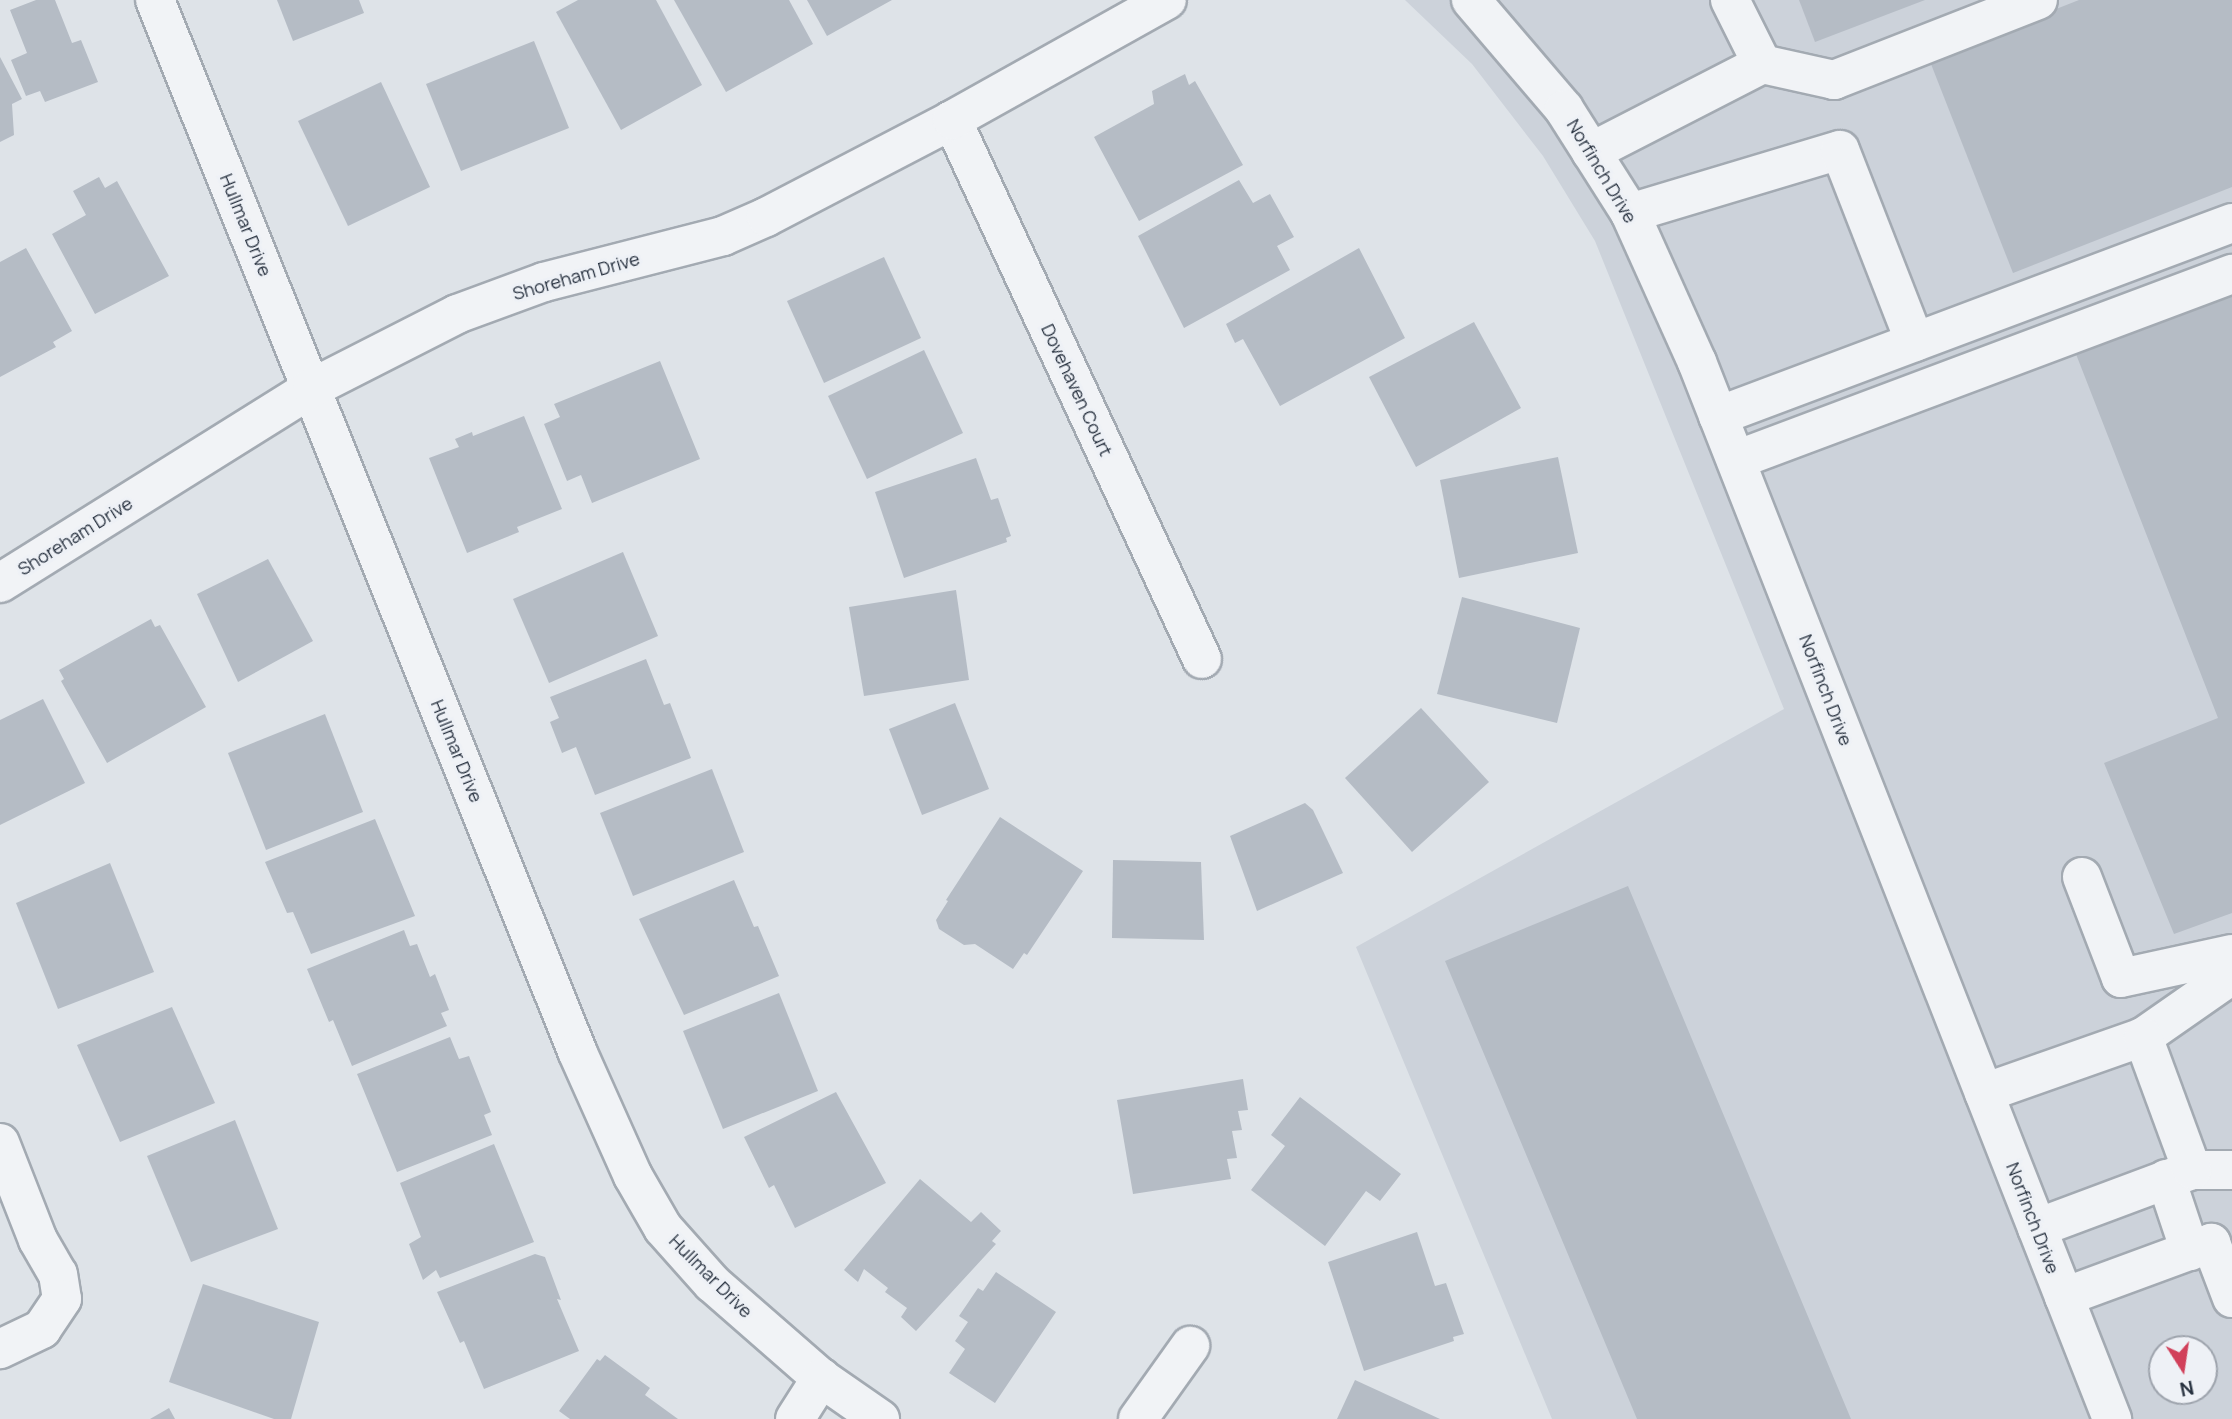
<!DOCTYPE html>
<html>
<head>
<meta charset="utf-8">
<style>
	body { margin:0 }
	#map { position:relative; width:2232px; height:1419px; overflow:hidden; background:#dee3e8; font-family:Manrope,sans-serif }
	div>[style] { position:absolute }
	.built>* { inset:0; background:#ccd2da }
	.building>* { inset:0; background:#b5bcc5 }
	.roads { filter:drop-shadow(2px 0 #a3aab2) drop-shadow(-2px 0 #a3aab2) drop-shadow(0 2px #a3aab2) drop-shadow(0 -2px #a3aab2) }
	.minor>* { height:38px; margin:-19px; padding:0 19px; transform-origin:19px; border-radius:19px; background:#f1f3f6 }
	span { translate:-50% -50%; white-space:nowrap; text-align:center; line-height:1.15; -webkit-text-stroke:6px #eef1f6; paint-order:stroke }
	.street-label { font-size:18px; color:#27313f }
	.north { position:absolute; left:2148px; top:1335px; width:70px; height:70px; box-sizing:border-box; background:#eef1f6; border:2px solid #9ea4ad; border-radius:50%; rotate:168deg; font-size:19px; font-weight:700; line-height:28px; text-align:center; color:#27313f }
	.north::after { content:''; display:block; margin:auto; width:24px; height:32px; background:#d1405a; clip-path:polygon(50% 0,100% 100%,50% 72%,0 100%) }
</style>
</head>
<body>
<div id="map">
	<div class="built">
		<i style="clip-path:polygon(evenodd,1405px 0,2232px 0,2232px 1419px,1552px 1419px,1356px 947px,1784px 709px,1595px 241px,1543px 156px,1472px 64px,1405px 0,2162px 1349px,2204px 1349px,2204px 1391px,2162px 1391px,2162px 1349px)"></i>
	</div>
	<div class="building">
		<i style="clip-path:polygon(36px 0,55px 0,72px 43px,81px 40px,98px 82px,45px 102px,40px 91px,26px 96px,11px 60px,27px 53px,10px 10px)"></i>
		<i style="clip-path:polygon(277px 0,359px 0,364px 13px,293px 41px)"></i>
		<i style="clip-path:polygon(578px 0,656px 0,702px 85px,621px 130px,556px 12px)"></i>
		<i style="clip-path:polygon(674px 0,789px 0,813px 44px,726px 92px)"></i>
		<i style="clip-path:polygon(807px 0,892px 0,827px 36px)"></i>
		<i style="clip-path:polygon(1799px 0,1925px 0,1815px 42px)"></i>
		<i style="clip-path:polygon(2079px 0,2232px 0,2232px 187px,2013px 273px,1929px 59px)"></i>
		<i style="clip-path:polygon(534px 41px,569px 128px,461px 171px,426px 84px)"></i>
		<i style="clip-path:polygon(0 57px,22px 99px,12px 104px,14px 135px,0 142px)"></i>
		<i style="clip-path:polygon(1185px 74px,1189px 85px,1195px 81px,1243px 165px,1139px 221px,1094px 137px,1154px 104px,1152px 91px)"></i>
		<i style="clip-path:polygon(381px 82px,430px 187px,348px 226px,298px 121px)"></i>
		<i style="clip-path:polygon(99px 177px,105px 188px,117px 181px,169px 276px,95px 314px,52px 234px,86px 215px,73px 191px)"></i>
		<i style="clip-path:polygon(1239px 180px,1253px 203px,1270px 194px,1294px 237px,1277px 246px,1290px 270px,1184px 328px,1138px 236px)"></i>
		<i style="clip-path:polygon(26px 248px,72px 331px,53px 342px,56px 347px,0 377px,0 262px)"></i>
		<i style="clip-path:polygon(1359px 248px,1405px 338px,1280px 406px,1243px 339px,1235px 343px,1226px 324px)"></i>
		<i style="clip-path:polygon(884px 257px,921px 338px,824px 383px,787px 301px)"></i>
		<i style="clip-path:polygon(2232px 289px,2232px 913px,2174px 934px,2104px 763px,2218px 718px,2074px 349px)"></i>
		<i style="clip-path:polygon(1474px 322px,1521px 408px,1416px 467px,1369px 377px)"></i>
		<i style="clip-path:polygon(924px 350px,963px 433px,867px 479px,828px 396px)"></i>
		<i style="clip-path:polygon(660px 361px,700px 459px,592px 503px,581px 475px,567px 481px,544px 424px,560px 417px,554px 404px)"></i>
		<i style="clip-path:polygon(524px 416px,562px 509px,517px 527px,519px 532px,467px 553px,429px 458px,459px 447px,455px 439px,472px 432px,473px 436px)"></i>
		<i style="clip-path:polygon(1558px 457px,1578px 553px,1459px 578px,1440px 480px)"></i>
		<i style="clip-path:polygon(976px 458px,991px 500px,998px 498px,1011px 536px,1006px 538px,1007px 542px,904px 578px,875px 492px)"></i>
		<i style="clip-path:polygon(623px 552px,658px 636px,549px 683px,513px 599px)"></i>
		<i style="clip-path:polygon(268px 559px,313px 641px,238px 682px,197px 594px)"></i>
		<i style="clip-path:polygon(956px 590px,969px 680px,864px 696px,849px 607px)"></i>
		<i style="clip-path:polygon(1462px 597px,1580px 628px,1557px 723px,1437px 694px)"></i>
		<i style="clip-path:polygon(151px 619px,155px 627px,160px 625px,206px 707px,107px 763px,61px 681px,64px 679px,59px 670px)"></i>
		<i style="clip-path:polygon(646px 659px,664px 705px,670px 703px,691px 758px,595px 795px,576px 747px,562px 753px,550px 722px,559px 718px,550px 697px)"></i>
		<i style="clip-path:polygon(43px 699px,85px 783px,0 825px,0 720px)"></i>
		<i style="clip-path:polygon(955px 703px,989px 789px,922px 815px,889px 729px)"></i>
		<i style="clip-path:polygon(1421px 708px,1489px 782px,1412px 852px,1345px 778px)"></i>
		<i style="clip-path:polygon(325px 714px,363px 812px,266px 850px,228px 753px)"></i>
		<i style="clip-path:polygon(712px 769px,744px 852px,633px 896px,600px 813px)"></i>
		<i style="clip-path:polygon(1305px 803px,1313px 810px,1343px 873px,1257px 911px,1230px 836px)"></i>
		<i style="clip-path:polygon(1000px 817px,1083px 871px,1027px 955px,1024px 953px,1013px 969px,975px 944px,964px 945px,939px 929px,936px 920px,948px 901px,946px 900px)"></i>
		<i style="clip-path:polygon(375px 819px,415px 916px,311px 954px,293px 912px,287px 913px,265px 862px)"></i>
		<i style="clip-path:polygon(1113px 860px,1201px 862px,1204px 940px,1112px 938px)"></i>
		<i style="clip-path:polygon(110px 863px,154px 972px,58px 1009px,16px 903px)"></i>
		<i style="clip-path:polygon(734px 880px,754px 927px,758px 926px,779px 976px,684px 1015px,639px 919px)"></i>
		<i style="clip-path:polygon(1628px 886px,1752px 1183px,1851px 1419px,1637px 1419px,1445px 961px)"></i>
		<i style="clip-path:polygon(404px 930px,410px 946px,417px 944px,430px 977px,435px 974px,449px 1010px,441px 1013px,447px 1026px,352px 1066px,333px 1020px,329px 1022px,307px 969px)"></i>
		<i style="clip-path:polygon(779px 993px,818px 1091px,723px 1129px,683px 1031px)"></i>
		<i style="clip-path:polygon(172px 1007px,215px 1103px,120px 1142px,77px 1045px)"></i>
		<i style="clip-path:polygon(450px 1037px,459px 1059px,469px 1056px,491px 1112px,484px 1115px,492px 1135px,397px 1172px,357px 1074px)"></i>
		<i style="clip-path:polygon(1243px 1079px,1248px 1110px,1238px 1111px,1242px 1130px,1232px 1131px,1237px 1158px,1227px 1159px,1231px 1179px,1133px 1194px,1117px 1100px)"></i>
		<i style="clip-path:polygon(836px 1092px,886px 1183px,795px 1228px,774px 1185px,769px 1188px,744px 1137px)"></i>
		<i style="clip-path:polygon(1300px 1097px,1401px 1174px,1380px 1201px,1366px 1191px,1325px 1246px,1251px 1190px,1285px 1146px,1271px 1135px)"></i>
		<i style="clip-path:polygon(235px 1120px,278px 1229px,191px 1262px,147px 1156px)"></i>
		<i style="clip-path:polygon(494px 1144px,534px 1242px,440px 1278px,436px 1270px,423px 1280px,409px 1244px,421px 1237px,400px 1183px)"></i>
		<i style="clip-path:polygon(920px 1179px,971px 1222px,981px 1212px,1001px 1231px,992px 1241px,996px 1244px,916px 1331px,901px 1317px,907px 1308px,885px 1292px,888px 1288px,864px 1269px,858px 1282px,844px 1270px)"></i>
		<i style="clip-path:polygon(1417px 1232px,1435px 1286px,1446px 1283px,1464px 1334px,1453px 1337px,1454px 1341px,1364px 1371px,1328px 1262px)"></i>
		<i style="clip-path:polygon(535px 1254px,545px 1257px,561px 1300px,557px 1299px,579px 1351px,484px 1389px,464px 1341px,460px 1343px,437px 1292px)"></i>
		<i style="clip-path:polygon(996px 1272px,1056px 1312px,995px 1403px,949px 1373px,965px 1349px,955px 1341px,968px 1322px,959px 1316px,978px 1288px,983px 1291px)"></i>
		<i style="clip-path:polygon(203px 1284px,319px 1322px,291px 1419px,274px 1419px,169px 1382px)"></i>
		<i style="clip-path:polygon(605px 1355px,650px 1388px,645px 1395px,678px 1419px,570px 1419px,559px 1411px,597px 1359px,600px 1361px)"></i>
		<i style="clip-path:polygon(1355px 1380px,1440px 1419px,1337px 1419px)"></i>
		<i style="clip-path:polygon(169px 1408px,175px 1419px,150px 1419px)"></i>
	</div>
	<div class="roads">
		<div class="minor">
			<i style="left:155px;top:0;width:1133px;rotate:68.12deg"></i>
			<i style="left:577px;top:1051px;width:137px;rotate:65.9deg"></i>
			<i style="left:633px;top:1176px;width:60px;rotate:60deg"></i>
			<i style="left:663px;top:1228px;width:74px;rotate:48.3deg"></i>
			<i style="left:712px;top:1283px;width:145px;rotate:41.1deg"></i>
			<i style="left:821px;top:1378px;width:72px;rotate:34.8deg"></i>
			<i style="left:1471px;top:0;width:143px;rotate:49.5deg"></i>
			<i style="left:1564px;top:109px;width:123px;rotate:57.6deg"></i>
			<i style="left:1630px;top:213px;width:163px;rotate:65.8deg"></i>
			<i style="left:1697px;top:362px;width:1136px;rotate:68.56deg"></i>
			<i style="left:1730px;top:0;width:72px;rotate:63.4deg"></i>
			<i style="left:1762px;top:64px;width:74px;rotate:12.5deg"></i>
			<i style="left:1834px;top:80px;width:219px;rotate:-21.4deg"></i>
			<i style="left:952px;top:120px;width:594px;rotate:65.12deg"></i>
			<i style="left:1591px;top:152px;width:192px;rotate:-27.2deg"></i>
			<i style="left:1630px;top:213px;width:219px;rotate:-16.7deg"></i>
			<i style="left:1840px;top:150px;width:206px;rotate:68.7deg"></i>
			<i style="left:1718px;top:416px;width:549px;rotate:-20.58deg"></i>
			<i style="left:1736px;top:460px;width:530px;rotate:-20.56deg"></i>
			<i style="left:0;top:583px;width:368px;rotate:-32deg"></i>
			<i style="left:312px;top:388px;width:163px;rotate:-27deg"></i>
			<i style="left:457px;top:314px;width:93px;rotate:-20.2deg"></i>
			<i style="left:544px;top:282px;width:185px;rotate:-14.4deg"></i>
			<i style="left:723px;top:236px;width:47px;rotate:-23.8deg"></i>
			<i style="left:766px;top:217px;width:210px;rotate:-27.5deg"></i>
			<i style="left:952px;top:120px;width:246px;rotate:-29.2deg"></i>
			<i style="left:2082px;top:877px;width:108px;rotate:68.9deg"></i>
			<i style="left:2121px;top:978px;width:114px;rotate:-12.2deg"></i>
			<i style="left:1984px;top:1093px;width:169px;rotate:-19.4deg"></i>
			<i style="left:2143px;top:1037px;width:108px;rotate:-34.9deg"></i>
			<i style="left:0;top:1143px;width:104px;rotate:68.6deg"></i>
			<i style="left:38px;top:1240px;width:39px;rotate:60deg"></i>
			<i style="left:58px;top:1274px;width:25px;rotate:81deg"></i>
			<i style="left:62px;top:1299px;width:36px;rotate:124deg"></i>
			<i style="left:42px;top:1329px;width:47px;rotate:154.5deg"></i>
			<i style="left:2192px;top:1170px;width:40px"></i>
			<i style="left:2166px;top:1179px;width:76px;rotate:71.6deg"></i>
			<i style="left:2037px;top:1228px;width:165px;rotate:-20.5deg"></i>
			<i style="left:2192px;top:1170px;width:142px;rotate:-110.2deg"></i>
			<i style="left:2064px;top:1297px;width:157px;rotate:-20.2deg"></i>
			<i style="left:2211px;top:1243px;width:59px;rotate:69.1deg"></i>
			<i style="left:795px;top:1419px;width:49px;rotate:-57.6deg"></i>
			<i style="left:1138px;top:1419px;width:90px;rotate:-54.5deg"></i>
		</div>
	</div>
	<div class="street-label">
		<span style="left:1602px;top:171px;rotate:59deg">Norfinch Drive</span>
		<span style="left:246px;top:225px;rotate:68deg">Hullmar Drive</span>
		<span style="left:576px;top:276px;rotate:-16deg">Shoreham Drive</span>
		<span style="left:1077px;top:390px;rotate:65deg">Dovehaven Court</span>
		<span style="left:75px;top:536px;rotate:-32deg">Shoreham Drive</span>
		<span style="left:1826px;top:690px;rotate:69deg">Norfinch Drive</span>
		<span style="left:457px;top:751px;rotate:68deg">Hullmar Drive</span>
		<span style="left:2033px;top:1218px;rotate:69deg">Norfinch Drive</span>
		<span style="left:711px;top:1276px;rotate:45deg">Hullmar Drive</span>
	</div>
	<div class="north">N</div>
</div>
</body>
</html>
